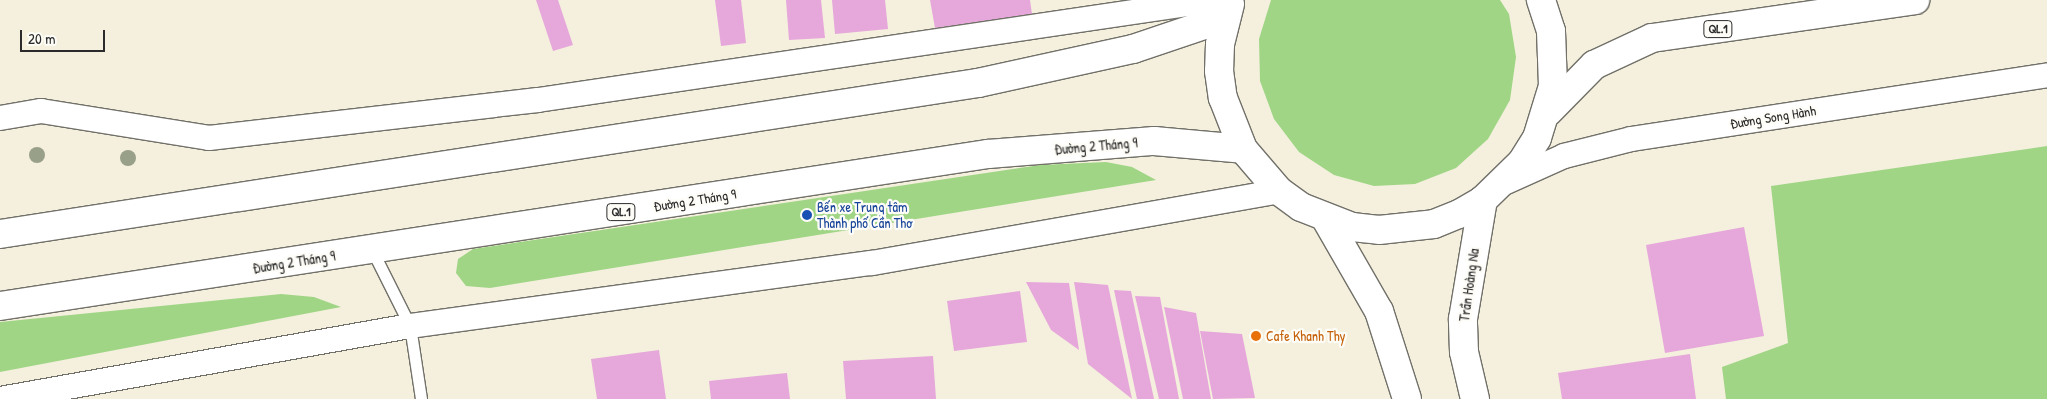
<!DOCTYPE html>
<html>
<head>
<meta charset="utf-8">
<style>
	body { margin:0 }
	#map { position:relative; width:2047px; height:399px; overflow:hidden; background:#f4f0dd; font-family:"Patrick Hand",sans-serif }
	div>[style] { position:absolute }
	.green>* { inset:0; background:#a0d586 }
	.building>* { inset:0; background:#e6a7db }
	.roads { filter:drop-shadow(1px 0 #717069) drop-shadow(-1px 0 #717069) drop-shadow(0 1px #717069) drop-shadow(0 -1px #717069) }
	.service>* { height:11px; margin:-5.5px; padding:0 5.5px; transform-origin:5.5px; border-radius:5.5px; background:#fff }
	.minor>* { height:24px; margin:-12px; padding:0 12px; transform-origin:12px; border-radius:12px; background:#fff }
	.secondary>* { height:28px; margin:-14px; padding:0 14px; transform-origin:14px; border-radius:14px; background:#fff }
	.trunk>* { height:28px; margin:-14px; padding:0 14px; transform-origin:14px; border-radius:14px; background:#fff }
	.trees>* { width:16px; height:16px; margin:-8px; border-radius:50%; background:#99a08a }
	.dots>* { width:14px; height:14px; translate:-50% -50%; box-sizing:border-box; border:2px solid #fdfcf7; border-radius:50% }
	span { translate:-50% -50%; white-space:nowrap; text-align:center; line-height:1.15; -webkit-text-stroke:4.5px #fdfcf7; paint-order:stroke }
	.shield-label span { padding:1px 4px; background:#fdfcf7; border:1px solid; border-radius:4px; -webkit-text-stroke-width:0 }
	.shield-label { font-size:12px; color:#2b2b2b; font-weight:700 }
	.street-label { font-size:14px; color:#2b2b2b }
	.transit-label { font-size:14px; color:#164399 }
	.left { translate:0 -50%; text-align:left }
	.food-label { font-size:14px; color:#c56008 }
	.scale { position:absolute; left:20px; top:30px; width:85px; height:22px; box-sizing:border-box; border:2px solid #2b2b2b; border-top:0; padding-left:6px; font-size:15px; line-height:18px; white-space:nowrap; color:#2b2b2b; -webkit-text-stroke:4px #fdfcf7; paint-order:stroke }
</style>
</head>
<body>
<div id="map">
	<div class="green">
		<i style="clip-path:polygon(1271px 0,1500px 0,1509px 14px,1516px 57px,1510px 100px,1488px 139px,1456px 168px,1415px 184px,1374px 186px,1334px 175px,1299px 152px,1274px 119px,1260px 81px,1259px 39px)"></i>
		<i style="clip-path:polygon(2047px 146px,2047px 399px,1726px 399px,1722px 367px,1788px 343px,1771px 186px)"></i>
		<i style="clip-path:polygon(1106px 162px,1132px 167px,1156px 180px,490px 288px,466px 286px,456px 273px,458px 259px,473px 249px,1040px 165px)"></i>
		<i style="clip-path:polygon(281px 294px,314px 297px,341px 307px,0 372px,0 322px)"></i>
	</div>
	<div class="building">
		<i style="clip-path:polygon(536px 0,558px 0,573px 45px,553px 51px)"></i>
		<i style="clip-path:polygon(715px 0,741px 0,746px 43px,721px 46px)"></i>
		<i style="clip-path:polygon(786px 0,821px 0,825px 38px,789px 40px)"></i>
		<i style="clip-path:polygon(832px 0,885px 0,888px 29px,835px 34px)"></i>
		<i style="clip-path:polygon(930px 0,1030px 0,1032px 14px,935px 28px)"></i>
		<i style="clip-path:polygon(1744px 227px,1764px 336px,1665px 353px,1646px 245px)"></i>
		<i style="clip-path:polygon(1026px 282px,1069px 283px,1079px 350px,1051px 330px)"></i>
		<i style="clip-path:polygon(1074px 282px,1108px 285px,1132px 399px,1088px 364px)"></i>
		<i style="clip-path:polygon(1114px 290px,1131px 291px,1154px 399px,1137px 399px)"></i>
		<i style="clip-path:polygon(1020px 291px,1027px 342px,954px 351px,947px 301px)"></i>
		<i style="clip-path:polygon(1135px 296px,1160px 297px,1179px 399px,1159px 399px)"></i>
		<i style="clip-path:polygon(1164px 307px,1196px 313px,1211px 399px,1183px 399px)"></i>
		<i style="clip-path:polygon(1200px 331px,1242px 334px,1255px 398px,1213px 399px)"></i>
		<i style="clip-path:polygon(659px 350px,666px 399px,597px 399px,591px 359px)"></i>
		<i style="clip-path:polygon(1690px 354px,1696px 399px,1562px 399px,1558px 373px)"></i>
		<i style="clip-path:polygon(933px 356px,936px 399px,846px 399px,843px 361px)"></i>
		<i style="clip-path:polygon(787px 373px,790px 399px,711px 399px,709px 381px)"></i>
	</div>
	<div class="roads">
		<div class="service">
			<i style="left:372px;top:250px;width:85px;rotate:63.4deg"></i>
			<i style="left:410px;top:326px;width:74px;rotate:81.4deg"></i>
		</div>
		<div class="minor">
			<i style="left:0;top:118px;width:42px;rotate:-9.7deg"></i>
			<i style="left:41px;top:111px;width:170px;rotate:9.1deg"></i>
			<i style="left:209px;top:138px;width:331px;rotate:-6.6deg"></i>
			<i style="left:538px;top:100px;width:683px;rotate:-8.41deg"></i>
			<i style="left:1506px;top:182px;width:64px;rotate:-24.1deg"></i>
			<i style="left:1564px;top:156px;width:69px;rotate:-14.2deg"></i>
			<i style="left:1631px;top:139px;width:421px;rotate:-8.7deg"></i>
			<i style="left:0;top:399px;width:416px;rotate:-10.1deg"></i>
			<i style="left:410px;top:326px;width:466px;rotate:-7.8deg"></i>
			<i style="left:872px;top:263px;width:413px;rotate:-10deg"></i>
		</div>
		<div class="secondary">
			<i style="left:1326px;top:219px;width:106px;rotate:60.1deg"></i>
			<i style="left:1379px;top:311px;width:92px;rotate:72.3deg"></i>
			<i style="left:1475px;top:399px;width:48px;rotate:-103.2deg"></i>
			<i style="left:1464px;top:352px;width:33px;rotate:-92deg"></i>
			<i style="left:1463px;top:319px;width:121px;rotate:-80.5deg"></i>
		</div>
		<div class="trunk">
			<i style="left:1230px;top:4px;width:41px;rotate:104deg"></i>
			<i style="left:1220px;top:44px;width:27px;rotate:92deg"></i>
			<i style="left:1219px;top:71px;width:27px;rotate:82deg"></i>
			<i style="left:1223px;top:98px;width:55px;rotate:68.6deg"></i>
			<i style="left:1243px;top:149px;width:55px;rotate:49.4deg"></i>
			<i style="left:1279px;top:191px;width:27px;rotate:36deg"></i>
			<i style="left:1301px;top:207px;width:55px;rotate:21.4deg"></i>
			<i style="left:1352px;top:227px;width:27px;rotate:6deg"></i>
			<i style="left:1379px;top:230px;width:55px;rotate:-6.2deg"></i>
			<i style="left:1434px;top:224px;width:27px;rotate:-22deg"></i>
			<i style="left:1459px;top:214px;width:28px;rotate:-30deg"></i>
			<i style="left:1483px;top:200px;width:54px;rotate:-44.3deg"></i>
			<i style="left:1522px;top:162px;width:28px;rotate:-58deg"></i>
			<i style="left:1537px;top:138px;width:54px;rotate:-72.9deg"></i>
			<i style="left:1553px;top:86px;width:55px;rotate:-92.1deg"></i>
			<i style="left:1551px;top:31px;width:33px;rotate:-108deg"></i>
			<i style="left:1548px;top:112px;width:66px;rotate:-45.6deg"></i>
			<i style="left:1594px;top:65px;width:64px;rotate:-25deg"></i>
			<i style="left:1652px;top:38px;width:266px;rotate:-8.2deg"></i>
			<i style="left:0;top:234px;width:990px;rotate:-8.78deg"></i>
			<i style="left:978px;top:83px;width:159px;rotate:-12.4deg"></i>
			<i style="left:1133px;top:49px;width:97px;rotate:-18.6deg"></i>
			<i style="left:0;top:306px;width:1000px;rotate:-8.75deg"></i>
			<i style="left:988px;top:154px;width:167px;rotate:-4.5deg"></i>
			<i style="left:1154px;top:141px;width:89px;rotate:5.1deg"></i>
		</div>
	</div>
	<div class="trees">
		<i style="left:37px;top:155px"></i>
		<i style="left:128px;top:158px"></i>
	</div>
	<div class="dots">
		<i style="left:807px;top:215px;background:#1a4fb4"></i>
		<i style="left:1256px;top:336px;background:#e8710a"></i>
	</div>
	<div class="shield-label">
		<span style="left:1718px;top:29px">QL.1</span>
		<span style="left:621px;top:212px">QL.1</span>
	</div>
	<div class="street-label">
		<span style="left:1773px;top:117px;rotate:-9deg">Đường Song Hành</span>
		<span style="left:1096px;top:146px;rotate:-5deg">Đường 2 Tháng 9</span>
		<span style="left:695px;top:200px;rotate:-9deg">Đường 2 Tháng 9</span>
		<span style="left:294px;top:262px;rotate:-9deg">Đường 2 Tháng 9</span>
		<span style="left:1469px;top:285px;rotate:-82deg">Trần Hoàng Na</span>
	</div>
	<div class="transit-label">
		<span class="left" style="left:817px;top:215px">Bến xe Trung tâm<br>Thành phố Cần Thơ</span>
	</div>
	<div class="food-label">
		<span class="left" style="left:1266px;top:336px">Cafe Khanh Thy</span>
	</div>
	<div class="scale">20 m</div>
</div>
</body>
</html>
